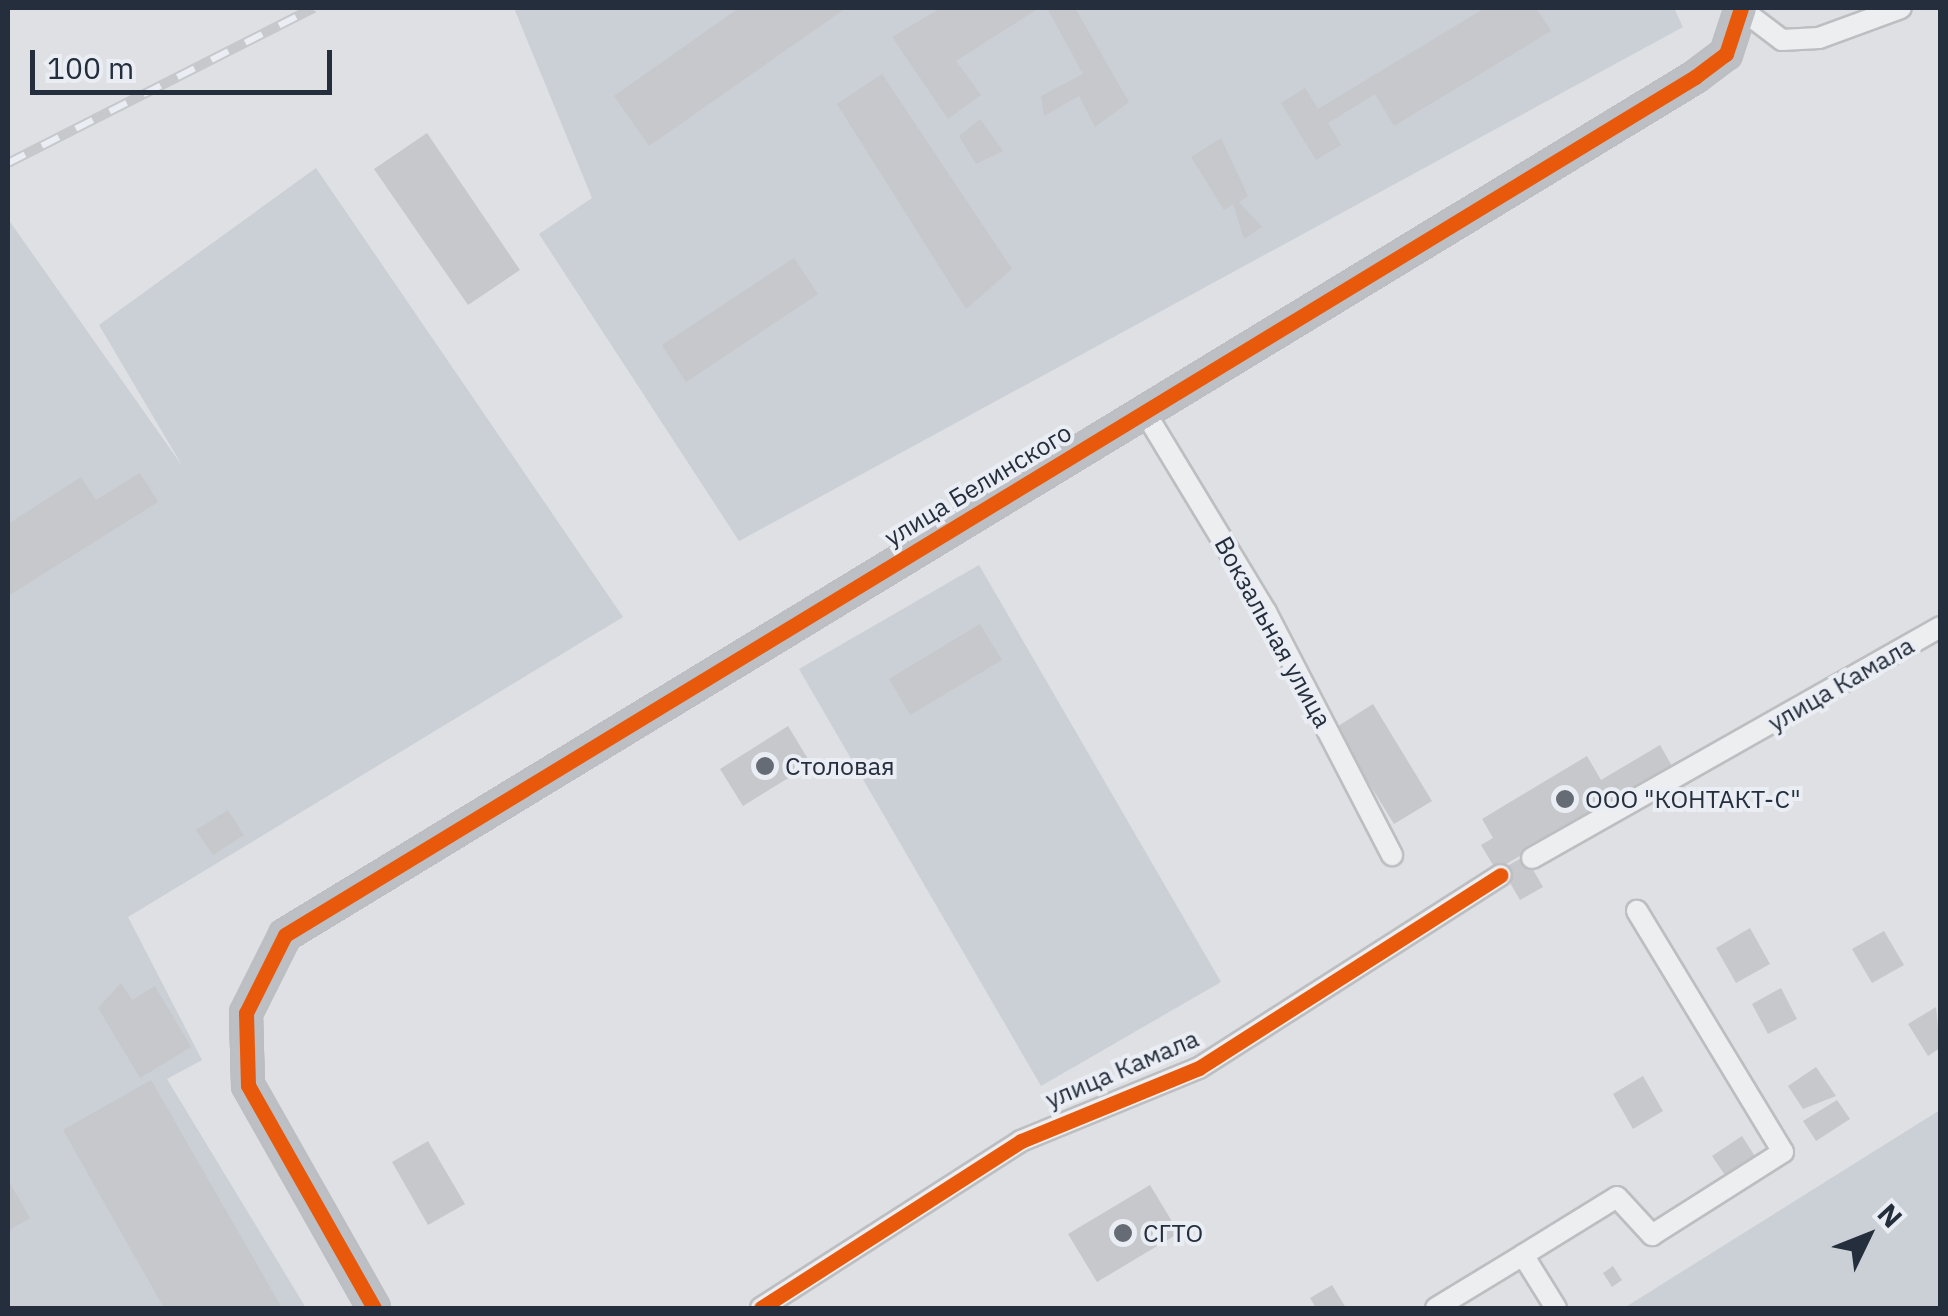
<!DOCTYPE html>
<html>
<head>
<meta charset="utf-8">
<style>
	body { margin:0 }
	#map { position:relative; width:1948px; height:1316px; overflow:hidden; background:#dee0e3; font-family:"IBM Plex Sans",sans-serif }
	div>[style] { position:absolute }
	.built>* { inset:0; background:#cbd0d7 }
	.building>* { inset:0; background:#c6c8cb }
	.roads { filter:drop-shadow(2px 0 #bcbec1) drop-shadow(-2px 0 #bcbec1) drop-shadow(0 2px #bcbec1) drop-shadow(0 -2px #bcbec1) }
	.street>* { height:20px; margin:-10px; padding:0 10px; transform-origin:10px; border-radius:10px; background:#edeef0 }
	.secondary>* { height:30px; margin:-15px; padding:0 15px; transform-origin:15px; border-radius:15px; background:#bcbfc3 }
	.rail>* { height:10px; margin-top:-5px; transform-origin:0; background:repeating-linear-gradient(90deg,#eaeef4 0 19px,#c6c8cb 0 38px); box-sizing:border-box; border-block:2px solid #c6c8cb }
	.cycleway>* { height:15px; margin:-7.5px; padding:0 7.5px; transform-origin:7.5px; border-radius:7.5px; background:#e8590c }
	.dots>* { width:28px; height:28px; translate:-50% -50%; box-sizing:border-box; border:5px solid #eaeef4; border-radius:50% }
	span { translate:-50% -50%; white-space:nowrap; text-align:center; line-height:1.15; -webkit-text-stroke:8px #eaeef4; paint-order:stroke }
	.street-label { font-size:25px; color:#252e3c }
	.poi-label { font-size:25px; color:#252e3c }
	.left { translate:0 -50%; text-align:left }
	.frame { position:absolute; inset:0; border:10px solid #252e3c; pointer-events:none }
	.north { position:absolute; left:1818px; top:1186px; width:100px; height:100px; -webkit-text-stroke:8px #eaeef4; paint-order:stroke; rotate:47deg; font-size:28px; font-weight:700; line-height:40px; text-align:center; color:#252e3c }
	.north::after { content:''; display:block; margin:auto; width:35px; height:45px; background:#252e3c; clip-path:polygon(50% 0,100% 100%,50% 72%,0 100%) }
	.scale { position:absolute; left:30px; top:50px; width:302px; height:45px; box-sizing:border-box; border:5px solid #252e3c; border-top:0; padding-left:12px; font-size:30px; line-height:35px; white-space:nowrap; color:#252e3c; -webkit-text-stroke:8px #eaeef4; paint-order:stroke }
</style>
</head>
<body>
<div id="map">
	<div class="built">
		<i style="clip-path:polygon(514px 8px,1674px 8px,1683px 27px,739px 541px,539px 234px,592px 198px)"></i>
		<i style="clip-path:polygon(316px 168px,623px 617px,128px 917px,202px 1060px,167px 1079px,306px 1308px,8px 1308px,8px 219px,183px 467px,99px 325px)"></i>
		<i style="clip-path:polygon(979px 565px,1221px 982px,1041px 1086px,799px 669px)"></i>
		<i style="clip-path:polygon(1940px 1110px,1940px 1308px,1624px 1308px)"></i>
	</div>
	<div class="building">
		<i style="clip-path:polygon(739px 8px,846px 8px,649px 146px,614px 96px)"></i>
		<i style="clip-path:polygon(941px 8px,1039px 8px,956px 61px,981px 95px,948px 119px,892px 37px)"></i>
		<i style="clip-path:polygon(1047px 8px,1075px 8px,1129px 102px,1095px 127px,1079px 96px,1044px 116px,1041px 96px,1083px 74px)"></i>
		<i style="clip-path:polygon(1485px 8px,1536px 8px,1551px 31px,1394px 126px,1375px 94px,1328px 123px,1341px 145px,1316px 160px,1281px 103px,1305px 88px,1318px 109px)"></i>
		<i style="clip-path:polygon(882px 74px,1012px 269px,966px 309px,837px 104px)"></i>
		<i style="clip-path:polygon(980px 119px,1003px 151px,976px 164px,959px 136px)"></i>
		<i style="clip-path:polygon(427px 133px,520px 270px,468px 305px,374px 169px)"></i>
		<i style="clip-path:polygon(1221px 138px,1248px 196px,1239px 202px,1262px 227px,1244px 239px,1233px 204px,1224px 210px,1191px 157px)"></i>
		<i style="clip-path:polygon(794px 258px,818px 294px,686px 382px,662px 345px)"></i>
		<i style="clip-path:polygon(140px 473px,158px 502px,8px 596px,8px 524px,81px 477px,96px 500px)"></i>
		<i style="clip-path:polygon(980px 624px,1002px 660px,910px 715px,889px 679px)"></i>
		<i style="clip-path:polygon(1373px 704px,1432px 801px,1394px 824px,1335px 728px)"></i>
		<i style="clip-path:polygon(788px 726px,811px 764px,743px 806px,720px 769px)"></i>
		<i style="clip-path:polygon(1660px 745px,1672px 766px,1496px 870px,1481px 845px,1493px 838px,1482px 819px,1587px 756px,1601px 780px)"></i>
		<i style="clip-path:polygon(228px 810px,244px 835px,213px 855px,196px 830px)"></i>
		<i style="clip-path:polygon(1525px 856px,1543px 887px,1520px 900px,1502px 869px)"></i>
		<i style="clip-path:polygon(1750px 928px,1770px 964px,1736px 983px,1716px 948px)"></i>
		<i style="clip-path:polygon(1884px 931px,1904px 965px,1872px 983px,1852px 949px)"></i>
		<i style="clip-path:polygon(121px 983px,132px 1000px,155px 986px,191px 1047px,140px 1078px,98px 1008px)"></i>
		<i style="clip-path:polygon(1781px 988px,1797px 1019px,1768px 1034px,1752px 1004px)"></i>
		<i style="clip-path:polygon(1936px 1007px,1940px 1048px,1928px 1056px,1908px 1024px)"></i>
		<i style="clip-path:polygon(1816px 1067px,1836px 1096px,1803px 1109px,1788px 1086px)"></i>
		<i style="clip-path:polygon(1643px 1076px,1663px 1111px,1633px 1129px,1613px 1094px)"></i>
		<i style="clip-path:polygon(151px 1080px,282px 1308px,164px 1308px,63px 1130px)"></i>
		<i style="clip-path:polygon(1837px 1100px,1850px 1119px,1816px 1141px,1803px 1121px)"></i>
		<i style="clip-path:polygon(1742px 1136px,1758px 1161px,1729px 1181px,1712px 1156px)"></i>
		<i style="clip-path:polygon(428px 1141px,465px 1204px,428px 1225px,392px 1162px)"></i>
		<i style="clip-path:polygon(8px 1180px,30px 1218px,8px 1231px)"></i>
		<i style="clip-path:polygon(1150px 1185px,1179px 1233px,1097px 1282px,1068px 1234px)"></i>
		<i style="clip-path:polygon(1613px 1266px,1622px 1280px,1612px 1287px,1603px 1273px)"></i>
		<i style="clip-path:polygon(1332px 1285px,1346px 1308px,1316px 1308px,1310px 1298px)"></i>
	</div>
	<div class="roads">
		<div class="street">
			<i style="left:1741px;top:9px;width:51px;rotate:37.1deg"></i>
			<i style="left:1782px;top:40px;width:37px;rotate:-3deg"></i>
			<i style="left:1819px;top:38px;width:87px;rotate:-20.1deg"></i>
			<i style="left:1146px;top:414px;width:232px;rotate:58.8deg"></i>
			<i style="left:1266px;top:612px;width:274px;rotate:62.6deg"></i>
			<i style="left:1532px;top:858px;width:469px;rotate:-29.5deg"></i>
			<i style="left:761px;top:1308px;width:309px;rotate:-32.7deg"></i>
			<i style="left:1021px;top:1141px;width:192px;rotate:-22.3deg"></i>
			<i style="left:1199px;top:1068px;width:358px;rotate:-32.6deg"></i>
			<i style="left:1436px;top:1308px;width:102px;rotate:-31.3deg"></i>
			<i style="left:1556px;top:1308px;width:62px;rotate:-121.9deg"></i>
			<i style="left:1523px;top:1255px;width:110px;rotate:-31.7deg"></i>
			<i style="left:1617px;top:1197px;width:52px;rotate:47.4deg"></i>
			<i style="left:1652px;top:1235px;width:155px;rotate:-32.4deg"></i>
			<i style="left:1783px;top:1152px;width:282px;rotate:-121.2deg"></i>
		</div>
		<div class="secondary">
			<i style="left:374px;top:1308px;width:256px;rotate:-119.5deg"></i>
			<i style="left:248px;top:1085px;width:72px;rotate:-91.6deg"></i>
			<i style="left:246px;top:1013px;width:87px;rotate:-63.4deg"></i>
			<i style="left:285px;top:935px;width:1651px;rotate:-31.32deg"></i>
			<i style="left:1695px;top:77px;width:39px;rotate:-37deg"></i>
			<i style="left:1726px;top:54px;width:48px;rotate:-71.9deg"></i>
		</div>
	</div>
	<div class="rail">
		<i style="left:8px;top:163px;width:343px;rotate:-26.9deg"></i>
	</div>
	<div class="cycleway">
		<i style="left:374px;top:1308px;width:256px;rotate:-119.5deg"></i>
		<i style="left:248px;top:1085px;width:72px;rotate:-91.6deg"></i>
		<i style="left:246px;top:1013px;width:87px;rotate:-63.4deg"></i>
		<i style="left:285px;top:935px;width:1651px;rotate:-31.32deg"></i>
		<i style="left:1695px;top:77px;width:39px;rotate:-37deg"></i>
		<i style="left:1726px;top:54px;width:48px;rotate:-71.9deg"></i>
		<i style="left:761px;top:1308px;width:309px;rotate:-32.7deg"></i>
		<i style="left:1021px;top:1141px;width:192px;rotate:-22.3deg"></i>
		<i style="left:1199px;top:1068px;width:358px;rotate:-32.6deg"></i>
	</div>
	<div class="dots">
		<i style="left:765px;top:766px;background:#666c76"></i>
		<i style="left:1565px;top:799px;background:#666c76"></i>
		<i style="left:1123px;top:1233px;background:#666c76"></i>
	</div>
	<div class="street-label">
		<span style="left:978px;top:485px;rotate:-31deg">улица Белинского</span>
		<span style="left:1273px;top:632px;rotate:61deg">Вокзальная улица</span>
		<span style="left:1841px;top:684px;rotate:-30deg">улица Камала</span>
		<span style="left:1122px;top:1069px;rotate:-23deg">улица Камала</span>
	</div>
	<div class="poi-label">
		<span class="left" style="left:785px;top:766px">Столовая</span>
		<span class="left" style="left:1585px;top:799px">ООО "КОНТАКТ-С"</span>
		<span class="left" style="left:1143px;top:1233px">СГТО</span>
	</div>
	<div class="frame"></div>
	<div class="north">N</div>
	<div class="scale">100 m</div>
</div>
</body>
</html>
